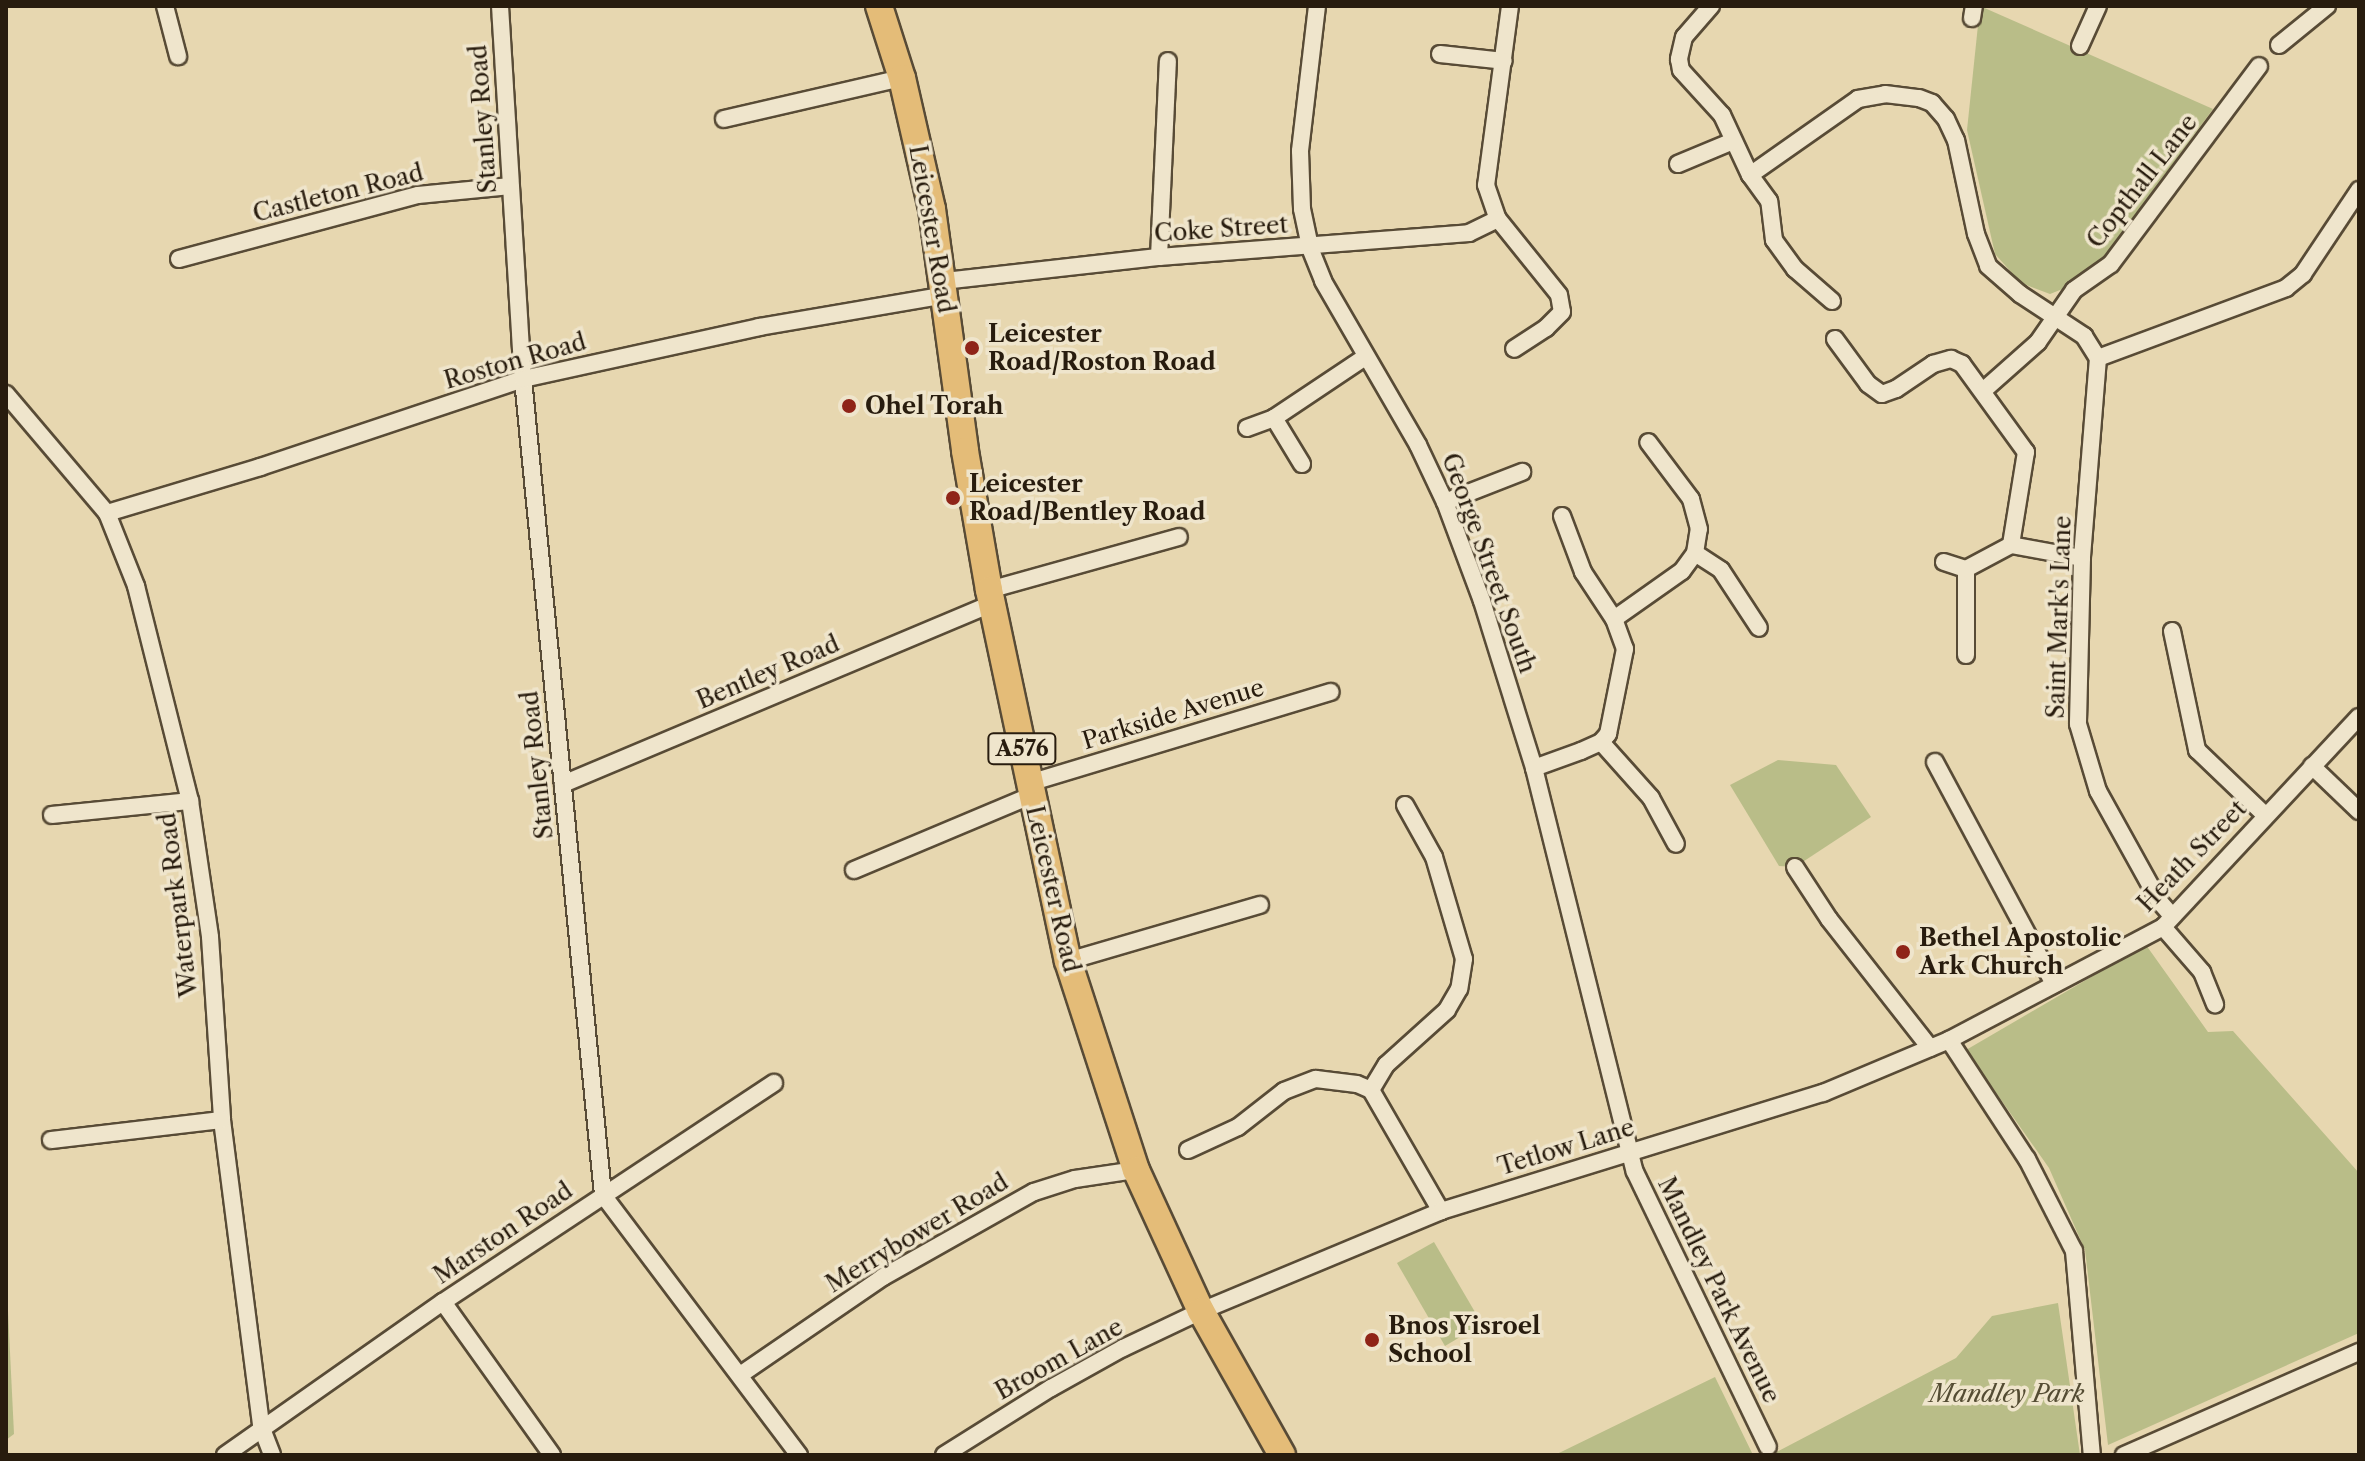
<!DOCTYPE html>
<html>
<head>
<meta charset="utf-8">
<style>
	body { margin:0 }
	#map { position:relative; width:2365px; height:1461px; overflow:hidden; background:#e7d7b0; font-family:"Libre Caslon Text",serif }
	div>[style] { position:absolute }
	.green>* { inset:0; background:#b9bd88 }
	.roads { filter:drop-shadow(2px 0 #584b36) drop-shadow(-2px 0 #584b36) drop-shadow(0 2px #584b36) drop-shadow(0 -2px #584b36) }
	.minor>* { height:16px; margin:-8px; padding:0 8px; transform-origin:8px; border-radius:8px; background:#efe5cc }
	.primary>* { height:26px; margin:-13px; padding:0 13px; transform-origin:13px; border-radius:13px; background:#e4bc78 }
	.dots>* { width:22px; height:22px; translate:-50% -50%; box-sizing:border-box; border:4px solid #efe5cc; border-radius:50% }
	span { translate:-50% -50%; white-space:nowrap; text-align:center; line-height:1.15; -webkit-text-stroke:7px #efe5cc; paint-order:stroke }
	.shield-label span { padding:2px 6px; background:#efe5cc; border:2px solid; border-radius:6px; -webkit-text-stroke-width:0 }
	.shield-label { font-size:22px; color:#281c0e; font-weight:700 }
	.street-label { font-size:24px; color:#281c0e }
	.poi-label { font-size:24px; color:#281c0e; font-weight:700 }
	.left { translate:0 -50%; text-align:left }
	.park-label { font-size:24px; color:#544c33; font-style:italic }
	.frame { position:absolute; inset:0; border:8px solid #281c0e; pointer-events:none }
</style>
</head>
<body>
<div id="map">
	<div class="green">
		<i style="clip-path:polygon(1980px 6px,2213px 109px,2104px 257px,2070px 286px,2050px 294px,2021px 283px,1995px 254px,1967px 130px)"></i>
		<i style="clip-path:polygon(1778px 760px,1836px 765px,1871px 817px,1795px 867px,1779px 866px,1730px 785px)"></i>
		<i style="clip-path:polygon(2146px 945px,2208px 1032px,2233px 1031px,2359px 1173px,2359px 1333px,2108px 1445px,2085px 1250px,2049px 1168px,1966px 1050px)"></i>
		<i style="clip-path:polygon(1434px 1242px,1482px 1324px,1445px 1346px,1397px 1263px)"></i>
		<i style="clip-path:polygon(6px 1270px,14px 1434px,6px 1440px)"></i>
		<i style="clip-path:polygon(2058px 1303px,2080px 1455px,1771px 1455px,1956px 1358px,1992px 1316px)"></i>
		<i style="clip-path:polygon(1715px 1377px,1753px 1455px,1554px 1455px,1561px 1452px)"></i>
	</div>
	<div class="roads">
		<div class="minor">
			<i style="left:165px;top:6px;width:52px;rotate:75.4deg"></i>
			<i style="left:500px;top:6px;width:374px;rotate:86.5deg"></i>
			<i style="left:523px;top:379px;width:820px;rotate:84.4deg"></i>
			<i style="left:603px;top:1195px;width:326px;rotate:53deg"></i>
			<i style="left:1317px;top:6px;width:146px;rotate:96.7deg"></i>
			<i style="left:1300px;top:151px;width:58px;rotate:88deg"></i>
			<i style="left:1302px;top:209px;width:40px;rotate:78deg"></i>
			<i style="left:1310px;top:248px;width:35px;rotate:68deg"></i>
			<i style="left:1323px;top:281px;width:190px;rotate:59.9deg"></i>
			<i style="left:1418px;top:445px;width:63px;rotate:64.7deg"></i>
			<i style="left:1445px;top:502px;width:106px;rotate:69.5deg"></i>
			<i style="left:1482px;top:601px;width:175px;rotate:72.7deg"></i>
			<i style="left:1534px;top:768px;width:416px;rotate:76deg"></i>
			<i style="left:1635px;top:1172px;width:305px;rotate:64.2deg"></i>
			<i style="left:1510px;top:6px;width:181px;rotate:97.6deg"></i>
			<i style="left:1486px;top:185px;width:36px;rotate:71deg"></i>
			<i style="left:1498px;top:219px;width:97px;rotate:51.2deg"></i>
			<i style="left:1559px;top:295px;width:17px;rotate:80deg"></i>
			<i style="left:1562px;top:312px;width:23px;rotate:135deg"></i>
			<i style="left:1546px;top:328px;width:38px;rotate:147deg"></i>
			<i style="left:1711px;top:6px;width:41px;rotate:131.1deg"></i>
			<i style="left:1684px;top:37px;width:23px;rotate:103deg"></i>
			<i style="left:1679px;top:59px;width:11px;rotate:80deg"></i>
			<i style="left:1681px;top:70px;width:61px;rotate:47.7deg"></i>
			<i style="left:1722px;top:115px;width:66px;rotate:65deg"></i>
			<i style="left:1972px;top:18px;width:12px;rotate:-81deg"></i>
			<i style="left:2279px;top:45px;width:62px;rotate:-39.1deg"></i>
			<i style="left:2080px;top:46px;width:44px;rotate:-65.8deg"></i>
			<i style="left:1440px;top:54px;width:64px;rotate:6.2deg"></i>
			<i style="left:724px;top:119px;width:183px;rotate:-13deg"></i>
			<i style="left:1678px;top:164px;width:60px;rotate:-22.7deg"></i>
			<i style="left:1159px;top:257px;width:196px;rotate:-87.4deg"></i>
			<i style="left:179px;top:259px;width:247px;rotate:-15deg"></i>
			<i style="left:418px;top:195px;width:93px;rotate:-5.5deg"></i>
			<i style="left:944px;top:281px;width:216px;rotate:-6.4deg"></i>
			<i style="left:1159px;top:257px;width:311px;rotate:-4.4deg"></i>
			<i style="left:1469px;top:233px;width:32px;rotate:-26deg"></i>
			<i style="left:1832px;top:301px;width:49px;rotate:-139.1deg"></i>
			<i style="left:1795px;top:269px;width:36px;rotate:-126deg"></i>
			<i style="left:1774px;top:240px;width:39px;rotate:-97deg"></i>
			<i style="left:1769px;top:201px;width:32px;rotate:-126deg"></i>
			<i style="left:1750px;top:175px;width:132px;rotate:-35.1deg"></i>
			<i style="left:1858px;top:99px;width:27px;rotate:-10deg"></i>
			<i style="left:1885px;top:94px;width:34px;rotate:7deg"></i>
			<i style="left:1919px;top:98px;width:14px;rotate:21deg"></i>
			<i style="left:1932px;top:103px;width:21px;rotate:49deg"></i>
			<i style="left:1946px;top:119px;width:23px;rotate:65deg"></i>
			<i style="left:1956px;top:140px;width:96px;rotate:78deg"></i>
			<i style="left:1976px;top:234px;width:34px;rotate:69deg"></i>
			<i style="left:1988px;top:266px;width:43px;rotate:41.2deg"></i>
			<i style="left:2020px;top:294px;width:77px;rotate:33.3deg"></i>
			<i style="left:2084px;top:336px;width:26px;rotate:58deg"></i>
			<i style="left:2098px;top:358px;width:201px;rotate:94.6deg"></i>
			<i style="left:2082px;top:558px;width:166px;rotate:91.4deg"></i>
			<i style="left:2078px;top:724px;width:70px;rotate:73.4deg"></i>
			<i style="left:2098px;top:791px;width:126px;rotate:61deg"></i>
			<i style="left:2159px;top:901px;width:20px;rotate:49deg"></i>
			<i style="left:1835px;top:339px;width:56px;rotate:53.7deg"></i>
			<i style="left:1868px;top:384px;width:17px;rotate:36deg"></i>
			<i style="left:1882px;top:394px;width:15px;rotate:-20deg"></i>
			<i style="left:1896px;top:389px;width:45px;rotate:-34deg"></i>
			<i style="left:1933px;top:364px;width:19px;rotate:-16deg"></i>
			<i style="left:1951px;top:359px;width:12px;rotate:24deg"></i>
			<i style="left:1962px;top:364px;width:109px;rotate:54deg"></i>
			<i style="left:2026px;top:452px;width:94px;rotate:99.2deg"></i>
			<i style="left:2011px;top:545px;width:51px;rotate:151.9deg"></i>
			<i style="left:1966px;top:569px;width:86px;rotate:90deg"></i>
			<i style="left:2098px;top:358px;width:201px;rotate:-20.4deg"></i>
			<i style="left:2286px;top:288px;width:22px;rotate:-39deg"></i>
			<i style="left:2303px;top:274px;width:101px;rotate:-56.3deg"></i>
			<i style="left:1984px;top:390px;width:72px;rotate:-41.6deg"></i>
			<i style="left:2038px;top:342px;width:63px;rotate:-55.3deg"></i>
			<i style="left:2074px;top:290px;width:45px;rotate:-35.1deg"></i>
			<i style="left:2111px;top:264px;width:247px;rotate:-53.2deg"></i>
			<i style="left:6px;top:394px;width:156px;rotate:49.7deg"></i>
			<i style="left:107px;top:513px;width:79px;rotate:68.3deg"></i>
			<i style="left:136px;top:586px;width:222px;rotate:75.9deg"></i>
			<i style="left:190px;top:801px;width:137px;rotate:81.6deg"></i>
			<i style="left:210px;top:937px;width:183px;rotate:86.2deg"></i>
			<i style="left:222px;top:1120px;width:308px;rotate:82.7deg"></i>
			<i style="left:261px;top:1426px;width:31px;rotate:69deg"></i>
			<i style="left:1247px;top:428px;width:29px;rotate:-20deg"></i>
			<i style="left:1302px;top:464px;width:54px;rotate:-121.3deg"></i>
			<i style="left:1274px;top:418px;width:110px;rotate:-33.8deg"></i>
			<i style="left:1445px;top:502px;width:83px;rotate:-21.3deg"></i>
			<i style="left:107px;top:513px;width:160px;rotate:-16.7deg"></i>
			<i style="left:260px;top:467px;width:277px;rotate:-18.5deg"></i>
			<i style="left:523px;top:379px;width:242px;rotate:-12.4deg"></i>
			<i style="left:759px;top:327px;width:190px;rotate:-9.7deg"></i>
			<i style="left:1562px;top:516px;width:60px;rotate:69.4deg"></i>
			<i style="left:1583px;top:572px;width:56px;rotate:56.6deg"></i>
			<i style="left:2011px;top:545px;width:72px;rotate:10.4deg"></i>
			<i style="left:1695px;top:553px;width:31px;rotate:33deg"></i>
			<i style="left:1721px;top:570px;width:69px;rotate:56.8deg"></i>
			<i style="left:1944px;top:562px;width:23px;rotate:18deg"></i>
			<i style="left:989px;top:590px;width:197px;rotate:-15.6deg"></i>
			<i style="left:2172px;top:631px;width:122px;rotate:78.1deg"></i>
			<i style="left:2197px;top:750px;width:94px;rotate:43.7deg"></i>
			<i style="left:1601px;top:742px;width:75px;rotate:48.2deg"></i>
			<i style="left:1651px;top:798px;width:52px;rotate:61.5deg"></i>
			<i style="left:1935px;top:762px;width:252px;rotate:61.8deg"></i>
			<i style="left:2312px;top:766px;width:65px;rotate:43.8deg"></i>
			<i style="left:1534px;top:768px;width:50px;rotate:-19.9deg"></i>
			<i style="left:1581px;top:751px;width:22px;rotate:-24deg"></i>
			<i style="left:1601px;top:742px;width:11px;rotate:-49deg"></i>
			<i style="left:1608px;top:734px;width:87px;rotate:-78.7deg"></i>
			<i style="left:1625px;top:649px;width:32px;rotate:-110deg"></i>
			<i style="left:1614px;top:619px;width:83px;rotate:-35.2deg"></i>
			<i style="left:1682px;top:571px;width:22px;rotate:-54deg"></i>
			<i style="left:1695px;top:553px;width:24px;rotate:-81deg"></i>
			<i style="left:1699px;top:529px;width:31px;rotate:-105deg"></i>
			<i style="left:1691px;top:499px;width:71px;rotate:-127deg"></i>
			<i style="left:1029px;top:783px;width:315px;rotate:-16.8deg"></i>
			<i style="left:563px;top:784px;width:465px;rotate:-22.8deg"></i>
			<i style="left:1405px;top:805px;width:60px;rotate:60.9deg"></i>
			<i style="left:1434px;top:857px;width:106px;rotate:73.6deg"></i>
			<i style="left:1464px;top:959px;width:30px;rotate:99deg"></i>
			<i style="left:1459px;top:989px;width:24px;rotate:120deg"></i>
			<i style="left:1447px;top:1010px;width:82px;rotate:138deg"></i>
			<i style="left:1386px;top:1065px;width:29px;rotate:121deg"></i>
			<i style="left:1371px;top:1090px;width:140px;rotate:60deg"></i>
			<i style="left:52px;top:815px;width:139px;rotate:-5.8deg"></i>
			<i style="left:1795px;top:867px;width:62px;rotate:56.8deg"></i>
			<i style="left:1829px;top:919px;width:164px;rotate:51.9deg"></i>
			<i style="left:854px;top:870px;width:193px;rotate:-22.8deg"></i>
			<i style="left:2163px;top:927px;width:60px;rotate:49.1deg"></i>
			<i style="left:2202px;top:972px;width:35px;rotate:68deg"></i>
			<i style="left:1068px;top:961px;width:200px;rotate:-16.3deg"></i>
			<i style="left:1949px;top:1040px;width:142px;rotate:56.8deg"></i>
			<i style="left:2027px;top:1159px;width:103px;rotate:62.9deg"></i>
			<i style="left:2074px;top:1251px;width:205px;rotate:85deg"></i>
			<i style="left:51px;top:1140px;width:172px;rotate:-6.7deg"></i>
			<i style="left:1188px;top:1150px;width:55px;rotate:-24.7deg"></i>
			<i style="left:1238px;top:1127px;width:58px;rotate:-38deg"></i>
			<i style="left:1284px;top:1091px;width:34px;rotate:-21deg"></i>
			<i style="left:1316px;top:1079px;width:41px;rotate:7deg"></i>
			<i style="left:1357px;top:1084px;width:15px;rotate:23deg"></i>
			<i style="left:443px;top:1302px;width:188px;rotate:54.5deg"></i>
			<i style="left:740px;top:1375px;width:173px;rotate:-34.4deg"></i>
			<i style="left:883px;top:1277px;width:173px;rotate:-29.4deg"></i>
			<i style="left:1034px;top:1192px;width:43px;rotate:-17.6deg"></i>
			<i style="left:1075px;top:1179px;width:62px;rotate:-8.4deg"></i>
			<i style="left:225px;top:1455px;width:266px;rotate:-35.1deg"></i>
			<i style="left:443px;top:1302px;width:397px;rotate:-33.5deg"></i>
			<i style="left:944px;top:1455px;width:126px;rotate:-32.1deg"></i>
			<i style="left:1051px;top:1388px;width:82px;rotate:-29.1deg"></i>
			<i style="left:1123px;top:1348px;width:86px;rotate:-25.4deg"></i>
			<i style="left:1201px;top:1311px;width:260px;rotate:-22.6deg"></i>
			<i style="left:1441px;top:1211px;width:400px;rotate:-17.2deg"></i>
			<i style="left:1823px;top:1093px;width:137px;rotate:-22.8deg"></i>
			<i style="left:1949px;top:1040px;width:242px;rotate:-27.8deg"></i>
			<i style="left:2163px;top:927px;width:287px;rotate:-47deg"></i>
			<i style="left:2124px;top:1455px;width:257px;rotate:-23.7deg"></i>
		</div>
		<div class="primary">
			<i style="left:879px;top:6px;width:76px;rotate:72.3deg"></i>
			<i style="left:902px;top:78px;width:134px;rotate:77.1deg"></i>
			<i style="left:932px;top:209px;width:244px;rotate:82.2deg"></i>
			<i style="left:965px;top:451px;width:141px;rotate:80.2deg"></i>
			<i style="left:989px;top:590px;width:379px;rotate:78deg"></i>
			<i style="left:1068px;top:961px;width:220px;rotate:72deg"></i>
			<i style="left:1136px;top:1170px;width:155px;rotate:65.3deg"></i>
			<i style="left:1201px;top:1311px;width:165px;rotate:60.6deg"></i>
		</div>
	</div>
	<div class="dots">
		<i style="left:972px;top:348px;background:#8f2418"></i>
		<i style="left:849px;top:406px;background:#8f2418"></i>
		<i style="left:953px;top:498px;background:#8f2418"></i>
		<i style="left:1903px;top:952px;background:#8f2418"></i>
		<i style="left:1372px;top:1340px;background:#8f2418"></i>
	</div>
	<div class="shield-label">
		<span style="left:1022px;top:749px">A576</span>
	</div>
	<div class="street-label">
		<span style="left:483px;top:119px;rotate:-94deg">Stanley Road</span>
		<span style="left:2142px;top:181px;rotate:-52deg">Copthall Lane</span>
		<span style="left:338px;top:193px;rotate:-14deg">Castleton Road</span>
		<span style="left:932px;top:229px;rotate:80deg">Leicester Road</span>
		<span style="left:1221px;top:229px;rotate:-4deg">Coke Street</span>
		<span style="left:515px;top:361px;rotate:-16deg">Roston Road</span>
		<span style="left:1489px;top:563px;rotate:70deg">George Street South</span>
		<span style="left:2059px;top:617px;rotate:-88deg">Saint Mark's Lane</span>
		<span style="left:768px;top:672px;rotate:-23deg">Bentley Road</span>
		<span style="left:1173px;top:714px;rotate:-17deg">Parkside Avenue</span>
		<span style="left:537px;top:765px;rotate:-96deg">Stanley Road</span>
		<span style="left:2192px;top:856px;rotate:-46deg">Heath Street</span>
		<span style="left:1053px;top:889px;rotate:77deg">Leicester Road</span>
		<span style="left:178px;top:905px;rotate:-97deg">Waterpark Road</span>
		<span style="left:1566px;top:1147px;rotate:-17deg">Tetlow Lane</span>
		<span style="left:503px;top:1233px;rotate:-34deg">Marston Road</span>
		<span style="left:917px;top:1233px;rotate:-31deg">Merrybower Road</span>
		<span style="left:1719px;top:1290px;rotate:64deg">Mandley Park Avenue</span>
		<span style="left:1059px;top:1359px;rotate:-29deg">Broom Lane</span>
	</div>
	<div class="poi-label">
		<span class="left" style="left:988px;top:348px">Leicester<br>Road/Roston Road</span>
		<span class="left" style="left:865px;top:406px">Ohel Torah</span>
		<span class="left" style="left:969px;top:498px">Leicester<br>Road/Bentley Road</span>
		<span class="left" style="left:1919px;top:952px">Bethel Apostolic<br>Ark Church</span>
		<span class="left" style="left:1388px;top:1340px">Bnos Yisroel<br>School</span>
	</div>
	<div class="park-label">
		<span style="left:2007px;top:1394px">Mandley Park</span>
	</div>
	<div class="frame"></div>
</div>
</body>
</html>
